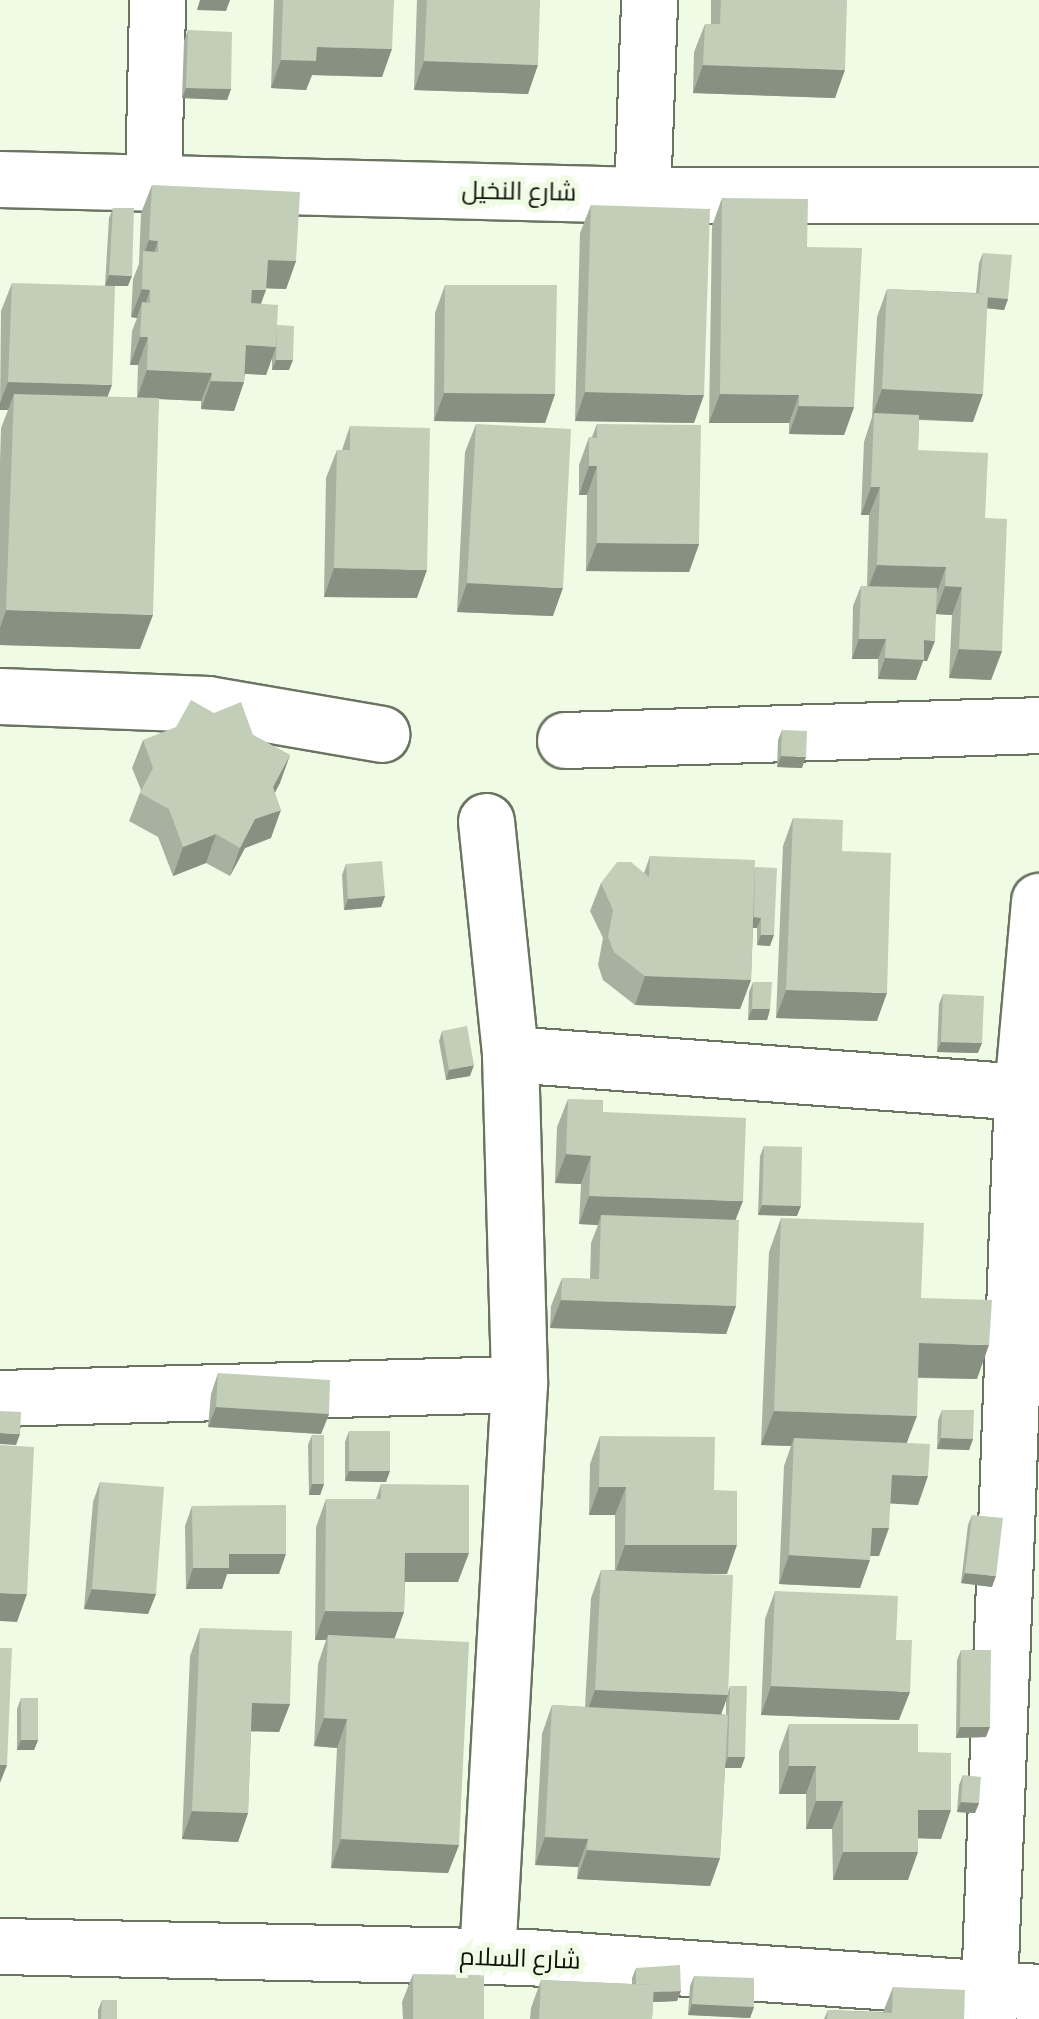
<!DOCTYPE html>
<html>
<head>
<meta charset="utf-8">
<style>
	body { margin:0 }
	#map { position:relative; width:1039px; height:2019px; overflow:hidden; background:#effbe5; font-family:"Roboto Condensed",Cairo,sans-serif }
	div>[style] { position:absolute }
	.roads { filter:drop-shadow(2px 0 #6a7461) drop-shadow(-2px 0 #6a7461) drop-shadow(0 2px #6a7461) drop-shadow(0 -2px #6a7461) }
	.minor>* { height:55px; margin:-27.5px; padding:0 27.5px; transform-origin:27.5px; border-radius:27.5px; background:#fff }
	.wall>* { inset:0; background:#a8b19f }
	.shaded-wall>* { inset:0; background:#889082 }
	.building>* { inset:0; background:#c3ceb9 }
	span { translate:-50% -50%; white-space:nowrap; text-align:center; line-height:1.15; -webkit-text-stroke:10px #effbe5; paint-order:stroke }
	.street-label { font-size:25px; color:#0e120a }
</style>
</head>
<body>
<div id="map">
	<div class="roads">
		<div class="minor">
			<i style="left:0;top:179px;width:642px;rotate:1.43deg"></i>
			<i style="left:642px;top:195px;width:397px"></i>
			<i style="left:153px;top:183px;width:183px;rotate:-88.7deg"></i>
			<i style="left:642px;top:195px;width:195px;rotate:-87.9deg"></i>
			<i style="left:0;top:696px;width:208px;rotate:2.2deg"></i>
			<i style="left:208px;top:704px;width:176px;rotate:9.8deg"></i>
			<i style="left:565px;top:740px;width:474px;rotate:-1.8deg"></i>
			<i style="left:486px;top:821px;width:234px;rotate:84.1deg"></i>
			<i style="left:510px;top:1054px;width:330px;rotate:88.4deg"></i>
			<i style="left:519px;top:1384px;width:573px;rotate:93.2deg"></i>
			<i style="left:510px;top:1054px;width:513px;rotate:4.24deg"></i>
			<i style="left:0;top:1398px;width:519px;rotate:-1.55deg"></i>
			<i style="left:0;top:1946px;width:528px;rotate:1.19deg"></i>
			<i style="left:528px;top:1957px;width:512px;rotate:3.92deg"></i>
			<i style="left:988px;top:2019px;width:928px;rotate:-87.9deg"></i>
			<i style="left:1022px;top:1092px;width:192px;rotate:-84.9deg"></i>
		</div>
	</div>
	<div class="wall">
		<i style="clip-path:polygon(274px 0,394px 0,382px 77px,312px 75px,306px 90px,271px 88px)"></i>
		<i style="clip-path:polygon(417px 0,540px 0,528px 94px,414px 90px)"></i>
		<i style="clip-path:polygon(711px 0,847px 0,835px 98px,693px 93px,694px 52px,705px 24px,711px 24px)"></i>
		<i style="clip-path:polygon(188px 30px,231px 89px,227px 100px,182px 98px,184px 41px)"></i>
		<i style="clip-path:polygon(152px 185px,296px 261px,286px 289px,266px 288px,261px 304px,277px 325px,289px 370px,272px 370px,272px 358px,266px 375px,245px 374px,244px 382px,234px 411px,201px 409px,201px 401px,159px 399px,140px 649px,0 645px,0 461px,1px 428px,8px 410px,0 410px,1px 311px,12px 283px,108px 397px,137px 398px,138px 365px,130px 365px,132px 331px,137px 318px,131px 317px,133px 279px,139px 264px,141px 213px)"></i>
		<i style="clip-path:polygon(722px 198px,807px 247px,854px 407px,844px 435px,789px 434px,789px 423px,709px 423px,712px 226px)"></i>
		<i style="clip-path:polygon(591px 205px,694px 423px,575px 421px,580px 233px)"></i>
		<i style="clip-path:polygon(113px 208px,128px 286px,105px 286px,109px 218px)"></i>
		<i style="clip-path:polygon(983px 253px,1008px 299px,1004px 310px,987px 308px,973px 422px,919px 420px,918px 450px,985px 518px,1002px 651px,991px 680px,949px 678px,952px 615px,936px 614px,927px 661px,923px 661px,916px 680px,878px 679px,878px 659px,852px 659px,853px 606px,861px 586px,867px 586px,869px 515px,861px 515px,864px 442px,872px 417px,877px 317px,887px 289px,976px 293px,979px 263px)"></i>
		<i style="clip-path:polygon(445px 285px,555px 394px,545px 423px,434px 421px,435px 313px)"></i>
		<i style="clip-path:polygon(476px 424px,553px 616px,457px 612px,465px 452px)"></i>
		<i style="clip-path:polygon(597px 424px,699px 544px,689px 572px,586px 571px,587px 495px,579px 495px,579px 465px,589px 437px,592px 437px)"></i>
		<i style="clip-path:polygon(350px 426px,417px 598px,324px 597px,326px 478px,337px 450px,342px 450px)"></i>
		<i style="clip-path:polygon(782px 730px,802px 768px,777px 767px,778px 740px)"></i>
		<i style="clip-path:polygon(253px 735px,290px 755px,275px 793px,271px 838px,245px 848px,230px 876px,206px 863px,173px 876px,158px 837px,129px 821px,141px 790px,132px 768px,143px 740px)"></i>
		<i style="clip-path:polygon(793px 818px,842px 851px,877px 1021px,776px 1018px,783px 846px)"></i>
		<i style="clip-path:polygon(650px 856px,755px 869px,770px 946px,757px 945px,757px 928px,753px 928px,751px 980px,740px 1009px,635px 1005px,603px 980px,598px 965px,603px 938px,590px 911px,601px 883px,644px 873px)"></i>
		<i style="clip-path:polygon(346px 864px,385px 896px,381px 907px,344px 910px,342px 875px)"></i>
		<i style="clip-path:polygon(753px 982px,770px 1009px,767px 1020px,748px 1020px,749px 992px)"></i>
		<i style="clip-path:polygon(943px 994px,978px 1053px,937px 1052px,939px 1004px)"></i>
		<i style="clip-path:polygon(442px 1031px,470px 1076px,446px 1080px,439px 1041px)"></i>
		<i style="clip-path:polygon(568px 1099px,603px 1112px,736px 1220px,736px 1306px,726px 1334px,550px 1328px,551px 1306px,562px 1278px,590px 1279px,591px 1243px,598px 1225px,579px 1224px,581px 1184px,555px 1183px,557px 1127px)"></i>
		<i style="clip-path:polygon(764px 1146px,797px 1216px,758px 1215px,760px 1156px)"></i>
		<i style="clip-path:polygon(781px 1218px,921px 1298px,977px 1379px,918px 1378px,907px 1443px,918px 1505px,890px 1503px,879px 1556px,870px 1556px,860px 1588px,779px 1584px,784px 1466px,791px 1446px,761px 1445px,769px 1252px)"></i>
		<i style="clip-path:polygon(218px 1373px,329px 1414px,321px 1434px,208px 1427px,211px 1394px)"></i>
		<i style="clip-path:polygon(942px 1410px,973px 1439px,969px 1450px,937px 1449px,938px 1420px)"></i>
		<i style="clip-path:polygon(349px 1431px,386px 1482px,345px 1481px,345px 1442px)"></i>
		<i style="clip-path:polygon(312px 1435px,324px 1484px,320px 1495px,309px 1495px,308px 1445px)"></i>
		<i style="clip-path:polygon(evenodd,600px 1436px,714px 1490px,727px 1574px,690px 1573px,728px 1691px,730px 1686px,745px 1757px,741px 1768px,725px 1768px,720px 1858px,710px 1886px,577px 1879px,578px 1867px,535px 1865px,542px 1734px,552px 1705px,585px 1707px,591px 1598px,601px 1570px,615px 1570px,615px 1515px,589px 1515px,590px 1464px,600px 1436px,726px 1700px,726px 1715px,721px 1714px,726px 1700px)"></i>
		<i style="clip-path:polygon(100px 1482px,156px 1594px,148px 1614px,84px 1609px,93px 1502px)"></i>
		<i style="clip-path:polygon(381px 1484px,458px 1582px,405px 1582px,404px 1612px,394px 1639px,459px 1845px,448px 1873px,331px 1868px,337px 1748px,314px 1746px,318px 1664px,326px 1640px,315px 1640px,316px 1527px,326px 1499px,376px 1499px)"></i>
		<i style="clip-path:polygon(192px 1506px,279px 1574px,227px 1574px,222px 1589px,186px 1589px,185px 1526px)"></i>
		<i style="clip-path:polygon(972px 1515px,992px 1587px,961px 1583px,968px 1525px)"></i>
		<i style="clip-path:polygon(775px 1591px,896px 1640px,899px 1720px,761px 1715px,765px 1619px)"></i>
		<i style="clip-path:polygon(200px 1628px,290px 1704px,279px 1732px,251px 1731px,248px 1813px,238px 1842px,182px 1839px,190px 1656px)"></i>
		<i style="clip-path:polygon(961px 1650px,986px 1737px,956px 1738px,957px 1660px)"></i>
		<i style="clip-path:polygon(21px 1698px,38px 1740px,34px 1750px,17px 1750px,17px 1709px)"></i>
		<i style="clip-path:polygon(789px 1724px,918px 1752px,941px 1839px,918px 1838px,908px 1880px,833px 1880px,832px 1829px,806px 1829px,806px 1794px,779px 1794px,779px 1752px)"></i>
		<i style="clip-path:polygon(963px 1775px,979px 1803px,975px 1813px,957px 1812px,959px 1785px)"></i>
		<i style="clip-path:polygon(636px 1968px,677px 2001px,653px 2002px,652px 2019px,530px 2019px,531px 2008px,541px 1980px,632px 1984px,632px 1978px)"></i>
		<i style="clip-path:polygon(413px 1974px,484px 2019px,403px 2019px,402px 2002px)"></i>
		<i style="clip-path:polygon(694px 1976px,754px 2007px,750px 2018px,688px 2015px,690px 1986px)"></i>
		<i style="clip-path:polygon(893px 1987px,964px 2019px,824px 2019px,828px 2010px,883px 2012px)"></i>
		<i style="clip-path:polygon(102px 2000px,117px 2019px,98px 2019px,98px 2010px)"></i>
	</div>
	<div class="shaded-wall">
		<i style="clip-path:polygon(200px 0,230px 0,226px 11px,197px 10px)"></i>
		<i style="clip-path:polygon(317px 47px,392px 49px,382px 77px,312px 75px,306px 90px,271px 88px,281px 60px)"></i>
		<i style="clip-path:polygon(424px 61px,538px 65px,528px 94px,414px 90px)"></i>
		<i style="clip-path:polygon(703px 65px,845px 70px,835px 98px,693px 93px)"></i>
		<i style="clip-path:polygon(186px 88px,231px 89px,227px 100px,182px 98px)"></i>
		<i style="clip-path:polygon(149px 240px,158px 241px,148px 269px,143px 256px)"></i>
		<i style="clip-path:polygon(268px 260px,296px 261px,286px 289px,257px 288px)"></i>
		<i style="clip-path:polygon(109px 275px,132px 276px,128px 286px,105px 286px)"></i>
		<i style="clip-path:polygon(142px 289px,150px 290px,142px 314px,142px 302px,137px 318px,131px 317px)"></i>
		<i style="clip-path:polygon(252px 290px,266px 290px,255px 319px,242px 318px)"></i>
		<i style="clip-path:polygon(979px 297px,1008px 299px,1004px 310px,975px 307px)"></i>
		<i style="clip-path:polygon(140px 337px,148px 337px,138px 365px,130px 365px)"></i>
		<i style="clip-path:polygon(246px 345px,276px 347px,266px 375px,236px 373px)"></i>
		<i style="clip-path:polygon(276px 360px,293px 360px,289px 370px,272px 370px)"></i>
		<i style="clip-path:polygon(147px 370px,212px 373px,201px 401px,137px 398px)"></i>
		<i style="clip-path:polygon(211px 381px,244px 382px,234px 411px,201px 409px)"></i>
		<i style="clip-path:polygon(8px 382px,112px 385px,101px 414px,14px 394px,8px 410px,0 410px,0 403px)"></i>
		<i style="clip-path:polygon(882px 389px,983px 394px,973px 422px,874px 417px,874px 413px,872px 417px)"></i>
		<i style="clip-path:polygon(585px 392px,704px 395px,694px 423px,575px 421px)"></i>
		<i style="clip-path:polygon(444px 393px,555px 394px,545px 423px,434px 421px)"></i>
		<i style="clip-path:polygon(720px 394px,799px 395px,789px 423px,709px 423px)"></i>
		<i style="clip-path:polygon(799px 406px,854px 407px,844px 435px,789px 434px)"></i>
		<i style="clip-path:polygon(589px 466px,597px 466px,587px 495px,579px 495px)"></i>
		<i style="clip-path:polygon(871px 487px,880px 487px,869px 515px,861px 515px)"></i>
		<i style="clip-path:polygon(597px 543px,699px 544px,689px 572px,586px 571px)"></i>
		<i style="clip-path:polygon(877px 565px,946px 567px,936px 595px,866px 594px)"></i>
		<i style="clip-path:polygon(334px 568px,427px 570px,417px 598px,324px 597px)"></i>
		<i style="clip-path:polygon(467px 583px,563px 588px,553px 616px,457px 612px)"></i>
		<i style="clip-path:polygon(945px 586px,962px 587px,952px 615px,935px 614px)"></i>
		<i style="clip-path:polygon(6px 610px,153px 615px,140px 649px,0 645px,0 628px)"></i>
		<i style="clip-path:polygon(859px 639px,886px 639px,878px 659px,852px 659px)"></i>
		<i style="clip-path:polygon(924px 640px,935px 641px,927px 661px,923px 661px,916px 680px,878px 679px,885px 658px)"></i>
		<i style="clip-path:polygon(959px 649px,1002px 651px,991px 680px,949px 678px)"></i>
		<i style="clip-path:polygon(290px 755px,280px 783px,263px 815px,273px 787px)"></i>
		<i style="clip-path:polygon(781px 756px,806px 757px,802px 768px,777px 767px)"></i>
		<i style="clip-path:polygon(281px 810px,271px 838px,245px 848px,230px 876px,240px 848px,255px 819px)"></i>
		<i style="clip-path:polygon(216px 834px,206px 863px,173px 876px,183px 847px)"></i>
		<i style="clip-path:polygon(385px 896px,381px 907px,344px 910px,348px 899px)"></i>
		<i style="clip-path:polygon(754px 917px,761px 918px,757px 928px,750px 928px)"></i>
		<i style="clip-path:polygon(761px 935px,774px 935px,770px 946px,757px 945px)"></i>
		<i style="clip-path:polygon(645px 976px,751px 980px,740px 1009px,635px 1005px)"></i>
		<i style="clip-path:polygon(786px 990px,887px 993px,877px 1021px,776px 1018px)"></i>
		<i style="clip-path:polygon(752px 1009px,770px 1009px,767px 1020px,748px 1020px)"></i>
		<i style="clip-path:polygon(941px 1042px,982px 1043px,978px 1053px,937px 1052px)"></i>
		<i style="clip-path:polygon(474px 1065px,470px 1076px,446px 1080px,449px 1070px)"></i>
		<i style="clip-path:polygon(566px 1154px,591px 1156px,581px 1184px,555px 1183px)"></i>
		<i style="clip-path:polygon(589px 1196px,743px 1201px,732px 1229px,601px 1215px,598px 1225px,579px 1224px)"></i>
		<i style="clip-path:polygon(762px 1205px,801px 1206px,797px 1216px,758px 1215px)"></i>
		<i style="clip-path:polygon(561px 1300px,736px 1306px,726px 1334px,550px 1328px)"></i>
		<i style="clip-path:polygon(919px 1343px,989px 1345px,977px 1379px,906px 1377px)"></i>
		<i style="clip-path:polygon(216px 1407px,329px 1414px,321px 1434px,208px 1427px)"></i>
		<i style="clip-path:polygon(774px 1411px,917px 1416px,904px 1450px,794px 1438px,791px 1446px,761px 1445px)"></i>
		<i style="clip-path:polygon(0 1433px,20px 1434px,16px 1445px,0 1444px)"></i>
		<i style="clip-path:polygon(941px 1438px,973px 1439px,969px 1450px,937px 1449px)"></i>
		<i style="clip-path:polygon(349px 1471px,390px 1471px,386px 1482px,345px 1481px)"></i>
		<i style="clip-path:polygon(892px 1475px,928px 1476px,918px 1505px,881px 1503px)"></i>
		<i style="clip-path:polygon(312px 1484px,324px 1484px,320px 1495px,309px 1495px)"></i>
		<i style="clip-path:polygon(599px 1487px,626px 1487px,615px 1515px,589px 1515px)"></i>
		<i style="clip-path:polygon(872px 1528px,889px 1528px,879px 1556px,861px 1556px)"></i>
		<i style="clip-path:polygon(625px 1545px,737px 1545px,727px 1574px,615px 1573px)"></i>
		<i style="clip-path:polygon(405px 1553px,469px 1553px,458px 1582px,395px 1582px)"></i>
		<i style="clip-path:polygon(229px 1554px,286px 1554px,279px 1574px,227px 1574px,222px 1589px,186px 1589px,193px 1568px)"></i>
		<i style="clip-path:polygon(789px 1555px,870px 1560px,860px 1588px,779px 1584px)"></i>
		<i style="clip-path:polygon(965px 1573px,996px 1576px,992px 1587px,961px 1583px)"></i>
		<i style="clip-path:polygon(92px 1589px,156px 1594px,148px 1614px,84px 1609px)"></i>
		<i style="clip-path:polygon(0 1593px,27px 1594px,17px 1622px,0 1621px)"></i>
		<i style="clip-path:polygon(325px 1611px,404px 1612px,394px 1640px,328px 1635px,326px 1640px,315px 1640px)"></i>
		<i style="clip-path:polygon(771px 1686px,910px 1692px,899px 1720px,761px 1715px)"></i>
		<i style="clip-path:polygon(595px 1690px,728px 1695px,718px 1723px,585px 1718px)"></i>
		<i style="clip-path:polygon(252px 1703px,290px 1704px,279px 1732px,242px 1731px)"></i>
		<i style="clip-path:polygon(324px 1718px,347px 1719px,337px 1748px,314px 1746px)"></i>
		<i style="clip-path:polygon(960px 1727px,990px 1727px,986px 1737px,956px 1738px)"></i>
		<i style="clip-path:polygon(21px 1740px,38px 1740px,34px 1750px,17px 1750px)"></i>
		<i style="clip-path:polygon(728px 1757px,745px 1757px,741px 1768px,724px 1768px)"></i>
		<i style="clip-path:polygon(0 1765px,7px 1765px,0 1783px)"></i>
		<i style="clip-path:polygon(789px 1766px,816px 1766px,806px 1794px,779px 1794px)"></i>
		<i style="clip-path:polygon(816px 1801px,843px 1801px,832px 1829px,806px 1829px)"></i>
		<i style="clip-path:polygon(961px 1802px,979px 1803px,975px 1813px,957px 1812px)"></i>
		<i style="clip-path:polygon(918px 1810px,951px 1810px,941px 1839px,908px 1838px)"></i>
		<i style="clip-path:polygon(192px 1811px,248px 1813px,238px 1842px,182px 1839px)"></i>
		<i style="clip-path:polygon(545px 1837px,588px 1839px,578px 1867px,535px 1865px)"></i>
		<i style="clip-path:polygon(341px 1839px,459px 1845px,448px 1873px,331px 1868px)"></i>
		<i style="clip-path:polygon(587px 1850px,720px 1858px,710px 1886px,577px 1879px)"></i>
		<i style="clip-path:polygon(843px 1852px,918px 1852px,908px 1880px,833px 1880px)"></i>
		<i style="clip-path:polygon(681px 1991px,677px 2001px,633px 2003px,636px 1992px)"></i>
		<i style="clip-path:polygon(692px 2004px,754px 2007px,750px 2018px,688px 2015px)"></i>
	</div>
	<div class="building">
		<i style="clip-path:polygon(283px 0,394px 0,392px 49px,317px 47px,316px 61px,281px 60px)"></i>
		<i style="clip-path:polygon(427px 0,540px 0,538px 65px,424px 61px)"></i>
		<i style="clip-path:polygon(721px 0,847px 0,845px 70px,703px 65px,705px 24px,720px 24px)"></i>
		<i style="clip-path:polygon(188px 30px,232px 32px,231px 89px,186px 88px)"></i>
		<i style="clip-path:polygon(152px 185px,300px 192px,296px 261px,268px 260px,266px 290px,252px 290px,251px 303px,278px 305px,276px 347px,246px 345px,244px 382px,211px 381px,212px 373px,147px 370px,148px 337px,140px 337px,142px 302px,150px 303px,150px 290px,142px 289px,143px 251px,158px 252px,158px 241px,149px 240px)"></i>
		<i style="clip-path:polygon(722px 198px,808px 199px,807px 247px,862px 248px,854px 407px,799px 406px,799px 395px,720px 394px)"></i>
		<i style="clip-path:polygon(591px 205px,710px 209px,704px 395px,585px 392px)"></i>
		<i style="clip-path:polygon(113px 208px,134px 208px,132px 276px,109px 275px)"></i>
		<i style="clip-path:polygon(983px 253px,1012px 255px,1008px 299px,988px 297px,988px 294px,979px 293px)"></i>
		<i style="clip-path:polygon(12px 283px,115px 286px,112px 385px,8px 382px)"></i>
		<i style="clip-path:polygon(445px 285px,557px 285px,555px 394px,444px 393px)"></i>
		<i style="clip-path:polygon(887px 289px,988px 294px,983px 394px,882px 389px)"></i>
		<i style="clip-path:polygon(277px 325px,294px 326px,293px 360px,276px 360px)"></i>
		<i style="clip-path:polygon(14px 394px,159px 398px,153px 615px,6px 610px)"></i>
		<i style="clip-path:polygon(874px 413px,919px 415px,918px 450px,988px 453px,985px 518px,1007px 519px,1002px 651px,959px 649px,962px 587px,945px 586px,946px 567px,877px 565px,880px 487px,871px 487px)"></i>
		<i style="clip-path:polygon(476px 424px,571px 429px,563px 588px,467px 583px)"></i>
		<i style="clip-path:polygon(597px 424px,701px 425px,699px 544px,597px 543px,597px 466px,589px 466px,589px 437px,597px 438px)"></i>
		<i style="clip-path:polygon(350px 426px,430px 428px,427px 570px,334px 568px,337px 450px,350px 450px)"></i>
		<i style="clip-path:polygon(861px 586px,937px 588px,935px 641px,924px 640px,924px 660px,885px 658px,886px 639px,859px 639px)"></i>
		<i style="clip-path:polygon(191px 700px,214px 713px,241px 702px,253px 735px,290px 755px,273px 787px,281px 810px,255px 819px,240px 848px,216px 834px,183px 847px,169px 809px,140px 793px,153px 768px,143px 740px,176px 727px)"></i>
		<i style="clip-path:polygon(782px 730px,807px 731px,806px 757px,781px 756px)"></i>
		<i style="clip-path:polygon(793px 818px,843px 820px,842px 851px,891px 853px,887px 993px,786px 990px)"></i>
		<i style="clip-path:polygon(650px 856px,755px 860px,751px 980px,645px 976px,614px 952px,608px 937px,613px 910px,601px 883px,617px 862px,631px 862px,649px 877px)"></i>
		<i style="clip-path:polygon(382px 861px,385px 896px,348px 899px,346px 864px)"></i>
		<i style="clip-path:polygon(755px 867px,777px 868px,774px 935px,761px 935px,761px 918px,754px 917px)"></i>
		<i style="clip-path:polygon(753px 982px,772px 982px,770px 1009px,752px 1009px)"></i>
		<i style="clip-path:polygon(943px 994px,984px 996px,982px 1043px,941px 1042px)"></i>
		<i style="clip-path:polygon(467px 1026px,474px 1065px,449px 1070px,442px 1031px)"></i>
		<i style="clip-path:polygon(568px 1099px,603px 1100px,603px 1112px,746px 1118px,743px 1201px,589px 1196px,591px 1156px,566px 1154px)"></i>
		<i style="clip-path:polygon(764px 1146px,802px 1147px,801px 1206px,762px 1205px)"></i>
		<i style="clip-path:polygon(601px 1215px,739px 1220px,736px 1306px,561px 1300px,562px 1278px,599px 1279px)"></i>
		<i style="clip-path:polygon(781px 1218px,924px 1223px,921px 1298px,992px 1300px,989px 1345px,919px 1343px,917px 1416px,774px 1411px)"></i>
		<i style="clip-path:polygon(218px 1373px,330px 1380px,329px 1414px,216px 1407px)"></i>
		<i style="clip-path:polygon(942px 1410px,974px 1410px,973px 1439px,941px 1438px)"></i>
		<i style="clip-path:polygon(0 1411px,21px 1412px,20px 1434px,0 1433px)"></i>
		<i style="clip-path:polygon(349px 1431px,390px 1431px,390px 1471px,349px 1471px)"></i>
		<i style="clip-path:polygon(312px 1435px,324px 1435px,324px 1484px,312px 1484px)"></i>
		<i style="clip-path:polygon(600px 1436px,715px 1437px,714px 1490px,737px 1491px,737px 1545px,625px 1545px,626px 1487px,599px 1487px)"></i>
		<i style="clip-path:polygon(794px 1438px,930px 1444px,928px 1476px,892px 1475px,889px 1528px,872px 1528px,870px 1560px,789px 1555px)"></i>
		<i style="clip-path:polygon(0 1445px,34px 1447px,27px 1594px,0 1593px)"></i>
		<i style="clip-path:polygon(100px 1482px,164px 1487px,156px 1594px,92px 1589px)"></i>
		<i style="clip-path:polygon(381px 1484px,469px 1485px,469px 1553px,405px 1553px,404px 1612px,325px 1611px,326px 1499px,381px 1499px)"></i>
		<i style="clip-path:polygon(286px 1505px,286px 1554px,229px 1554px,229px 1568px,193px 1568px,192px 1506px)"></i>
		<i style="clip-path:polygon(972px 1515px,1003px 1518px,996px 1576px,965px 1573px)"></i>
		<i style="clip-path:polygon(601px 1570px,733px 1575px,728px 1695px,595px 1690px)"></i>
		<i style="clip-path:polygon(775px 1591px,898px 1596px,896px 1640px,912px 1640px,910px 1692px,771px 1686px)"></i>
		<i style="clip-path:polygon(200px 1628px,292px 1631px,290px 1704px,252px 1703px,248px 1813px,192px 1811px)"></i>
		<i style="clip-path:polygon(328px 1635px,469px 1642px,459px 1845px,341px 1839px,347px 1719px,324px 1718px)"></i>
		<i style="clip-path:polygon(0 1648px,12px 1648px,7px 1765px,0 1765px)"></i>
		<i style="clip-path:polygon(961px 1650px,991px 1650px,990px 1727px,960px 1727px)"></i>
		<i style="clip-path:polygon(730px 1686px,747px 1686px,745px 1757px,728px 1757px)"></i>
		<i style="clip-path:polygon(21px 1698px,38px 1698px,38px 1740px,21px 1740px)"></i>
		<i style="clip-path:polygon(552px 1705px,728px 1715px,720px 1858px,587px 1850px,588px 1839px,545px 1837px)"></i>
		<i style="clip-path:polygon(789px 1724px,918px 1724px,918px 1752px,951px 1753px,951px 1810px,918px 1810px,918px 1852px,843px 1852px,843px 1801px,816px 1801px,816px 1766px,789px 1766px)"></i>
		<i style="clip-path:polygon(963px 1775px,981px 1777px,979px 1803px,961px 1802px)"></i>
		<i style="clip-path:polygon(680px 1965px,681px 1991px,653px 1992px,654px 1985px,636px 1984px,636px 1968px)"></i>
		<i style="clip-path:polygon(413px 1974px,484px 1975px,484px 2019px,413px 2019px)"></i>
		<i style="clip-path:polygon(694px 1976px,754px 1978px,754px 2007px,692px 2004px)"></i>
		<i style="clip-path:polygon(541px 1980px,654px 1985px,652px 2019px,539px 2019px)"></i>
		<i style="clip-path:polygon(893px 1987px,965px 1990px,964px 2019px,827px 2019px,828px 2010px,892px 2013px)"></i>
		<i style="clip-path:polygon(102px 2000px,117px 2000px,117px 2019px,101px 2019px)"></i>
	</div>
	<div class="street-label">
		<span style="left:519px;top:192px;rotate:1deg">شارع النخيل</span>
		<span style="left:520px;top:1959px;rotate:2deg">شارع السلام</span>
	</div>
</div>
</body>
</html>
